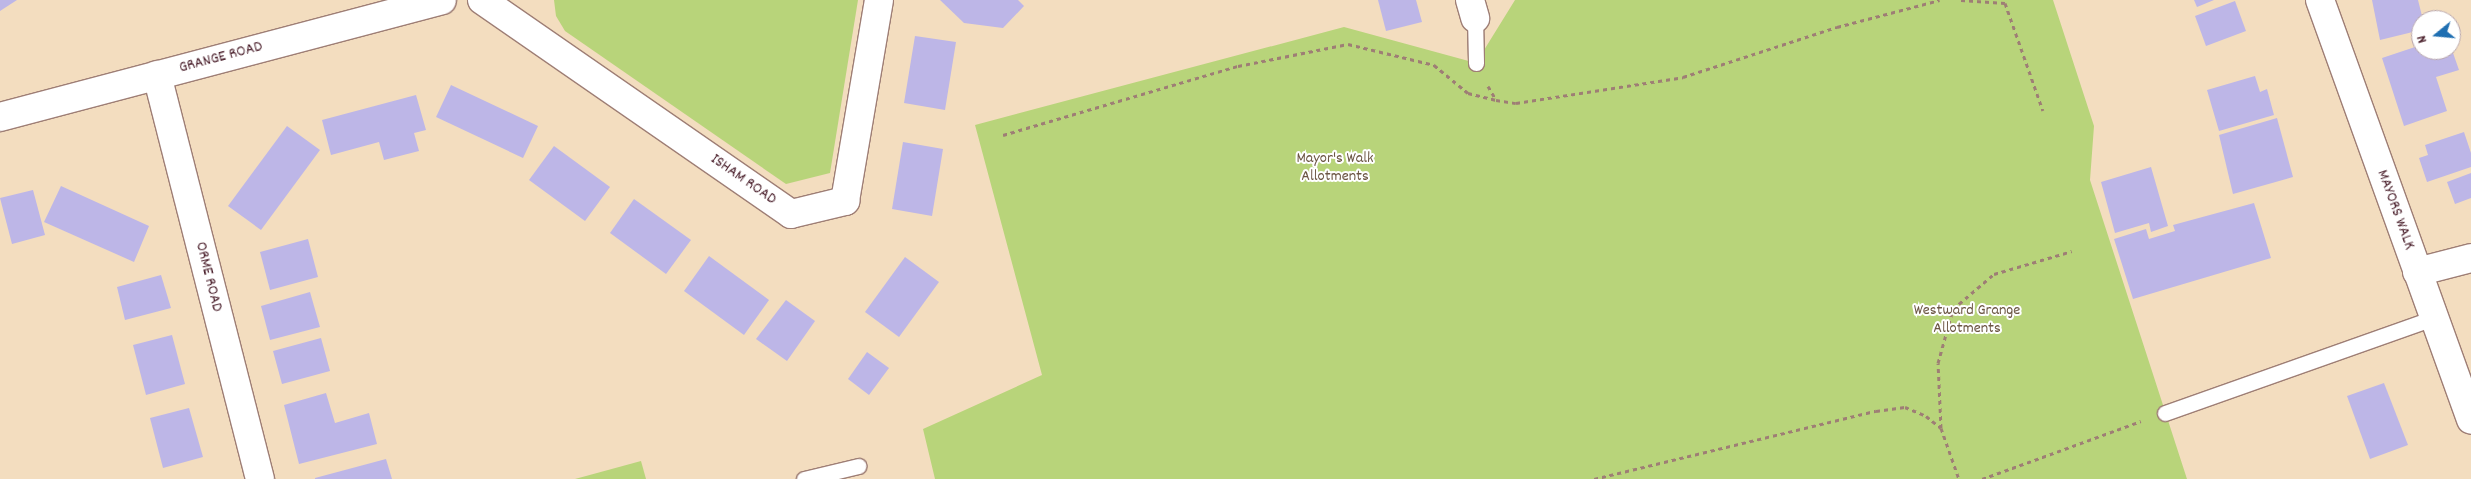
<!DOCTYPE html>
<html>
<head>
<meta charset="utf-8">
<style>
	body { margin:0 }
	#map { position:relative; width:2471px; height:479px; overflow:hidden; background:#f3ddbf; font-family:Dekko,sans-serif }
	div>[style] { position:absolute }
	.green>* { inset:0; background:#b8d47a }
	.building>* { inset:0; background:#bdb6e7 }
	.path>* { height:3px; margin-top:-1.5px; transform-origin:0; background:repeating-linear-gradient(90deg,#9e7e75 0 4px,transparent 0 8px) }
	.roads { filter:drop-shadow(1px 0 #9e7e75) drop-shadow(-1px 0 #9e7e75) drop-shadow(0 1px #9e7e75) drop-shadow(0 -1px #9e7e75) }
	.service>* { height:15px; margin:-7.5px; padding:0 7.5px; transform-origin:7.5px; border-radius:7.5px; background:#fff }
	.minor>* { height:28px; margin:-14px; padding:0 14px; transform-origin:14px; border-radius:14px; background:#fff }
	.tertiary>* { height:28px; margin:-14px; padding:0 14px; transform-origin:14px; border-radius:14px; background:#fff }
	span { translate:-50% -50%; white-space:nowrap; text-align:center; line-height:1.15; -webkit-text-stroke:4px #fff; paint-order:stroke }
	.street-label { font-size:16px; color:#4a1f2b }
	.park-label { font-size:16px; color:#6b5543 }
	.north { position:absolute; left:2411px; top:10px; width:50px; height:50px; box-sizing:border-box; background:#fff; border:1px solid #b7a5aa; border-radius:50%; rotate:253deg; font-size:14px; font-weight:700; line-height:20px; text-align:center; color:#4a1f2b }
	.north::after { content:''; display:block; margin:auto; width:18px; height:22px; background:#1f6fb2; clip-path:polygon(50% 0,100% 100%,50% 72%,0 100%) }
</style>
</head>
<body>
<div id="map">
	<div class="green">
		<i style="clip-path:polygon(554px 0,858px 0,830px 173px,786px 184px,565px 31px,556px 16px)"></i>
		<i style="clip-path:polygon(1515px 0,2053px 0,2094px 126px,2090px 180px,2187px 479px,935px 479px,923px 429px,1042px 375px,975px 125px,1344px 27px,1476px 63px)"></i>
		<i style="clip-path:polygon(641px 461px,646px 479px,575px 479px)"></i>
	</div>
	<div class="building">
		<i style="clip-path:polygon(0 0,17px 0,0 11px)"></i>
		<i style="clip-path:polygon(940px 0,1018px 0,1024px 6px,1003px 28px,964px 23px)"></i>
		<i style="clip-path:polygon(1378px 0,1416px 0,1422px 22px,1386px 31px)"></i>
		<i style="clip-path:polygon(2194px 0,2214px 0,2197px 7px)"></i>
		<i style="clip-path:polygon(2372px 0,2418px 0,2423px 20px,2421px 30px,2380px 40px)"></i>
		<i style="clip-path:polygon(2235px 1px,2246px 31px,2206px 46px,2195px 16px)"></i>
		<i style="clip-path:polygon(915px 36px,956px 42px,945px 110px,904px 103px)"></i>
		<i style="clip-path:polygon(2421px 45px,2421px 50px,2452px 50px,2459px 70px,2436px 77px,2447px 111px,2404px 126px,2382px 58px)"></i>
		<i style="clip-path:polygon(2255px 76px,2260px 92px,2267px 89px,2274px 115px,2219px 131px,2207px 90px)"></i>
		<i style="clip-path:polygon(451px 85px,538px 126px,523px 158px,436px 117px)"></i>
		<i style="clip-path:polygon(416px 95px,426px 130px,414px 133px,419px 151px,384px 160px,379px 142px,331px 155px,322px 120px)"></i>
		<i style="clip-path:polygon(2277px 118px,2293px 177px,2233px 194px,2219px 135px)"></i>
		<i style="clip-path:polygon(287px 126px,320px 150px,261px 230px,228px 206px)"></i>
		<i style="clip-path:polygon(2464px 132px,2471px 153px,2471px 167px,2427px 182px,2419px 158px,2428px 155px,2425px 145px)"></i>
		<i style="clip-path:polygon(903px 142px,943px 149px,932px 216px,892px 209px)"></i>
		<i style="clip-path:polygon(554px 146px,610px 187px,585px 221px,529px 180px)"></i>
		<i style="clip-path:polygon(2151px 167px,2168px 226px,2151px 232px,2149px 223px,2115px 233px,2101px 182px)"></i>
		<i style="clip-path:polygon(2471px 173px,2471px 198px,2455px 204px,2447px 182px)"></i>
		<i style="clip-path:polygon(61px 186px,149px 226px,134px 262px,44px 222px)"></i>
		<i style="clip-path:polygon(33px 190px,45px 235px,12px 244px,0 198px)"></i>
		<i style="clip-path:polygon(634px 199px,691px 240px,666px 274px,610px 233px)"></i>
		<i style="clip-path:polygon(2254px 203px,2271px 258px,2133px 299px,2114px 239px,2146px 229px,2149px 239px,2175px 231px,2173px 225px)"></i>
		<i style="clip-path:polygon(308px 239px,318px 277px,270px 290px,260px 252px)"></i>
		<i style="clip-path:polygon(709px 256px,769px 300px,744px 335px,684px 291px)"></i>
		<i style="clip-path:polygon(905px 257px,939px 282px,899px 337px,865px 312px)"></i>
		<i style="clip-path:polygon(161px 275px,171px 308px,125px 320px,117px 287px)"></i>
		<i style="clip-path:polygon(310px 292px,320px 327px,270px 340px,261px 306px)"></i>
		<i style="clip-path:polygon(786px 300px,815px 321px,787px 361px,756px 339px)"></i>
		<i style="clip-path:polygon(172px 335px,185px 384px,146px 395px,133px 345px)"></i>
		<i style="clip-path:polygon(321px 338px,330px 371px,282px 384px,273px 351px)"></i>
		<i style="clip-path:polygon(867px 352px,889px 368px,869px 395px,848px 379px)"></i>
		<i style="clip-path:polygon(2384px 383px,2408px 445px,2370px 459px,2347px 396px)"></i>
		<i style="clip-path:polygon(326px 393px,335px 423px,369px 413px,377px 444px,299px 464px,284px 405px)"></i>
		<i style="clip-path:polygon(189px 408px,203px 457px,163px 468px,150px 418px)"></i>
		<i style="clip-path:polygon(386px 459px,392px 479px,315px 479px,315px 478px)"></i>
	</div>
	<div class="path">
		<i style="left:1961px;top:0;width:44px;rotate:3.9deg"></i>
		<i style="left:2005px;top:3px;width:114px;rotate:70.6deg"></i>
		<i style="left:1488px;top:86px;width:16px;rotate:60deg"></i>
		<i style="left:1496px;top:100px;width:20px;rotate:9deg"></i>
		<i style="left:1516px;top:103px;width:169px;rotate:-8.8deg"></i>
		<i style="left:1683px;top:77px;width:162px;rotate:-18deg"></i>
		<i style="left:1837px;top:27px;width:106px;rotate:-14.7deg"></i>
		<i style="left:1003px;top:135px;width:245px;rotate:-16.4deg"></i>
		<i style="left:1238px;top:66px;width:112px;rotate:-11.3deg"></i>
		<i style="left:1348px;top:44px;width:89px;rotate:13.7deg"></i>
		<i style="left:1434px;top:65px;width:44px;rotate:39.5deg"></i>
		<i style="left:1468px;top:93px;width:29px;rotate:14deg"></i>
		<i style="left:1941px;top:428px;width:65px;rotate:-92.6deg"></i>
		<i style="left:1938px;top:363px;width:56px;rotate:-74.5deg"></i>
		<i style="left:1953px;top:309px;width:54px;rotate:-40.5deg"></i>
		<i style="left:1994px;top:274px;width:81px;rotate:-16.4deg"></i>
		<i style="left:1594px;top:479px;width:290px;rotate:-13.6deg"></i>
		<i style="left:1876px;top:411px;width:29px;rotate:-8deg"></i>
		<i style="left:1905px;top:407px;width:23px;rotate:23deg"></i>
		<i style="left:1926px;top:416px;width:19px;rotate:39deg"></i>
		<i style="left:1941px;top:428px;width:54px;rotate:70.6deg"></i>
		<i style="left:1982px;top:479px;width:169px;rotate:-20deg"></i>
	</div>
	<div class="roads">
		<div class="service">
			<i style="left:1475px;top:18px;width:45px;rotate:88.7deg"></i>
			<i style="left:2165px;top:413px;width:284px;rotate:-19.5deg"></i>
			<i style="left:804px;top:479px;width:56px;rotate:-13.5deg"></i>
		</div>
		<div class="minor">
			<i style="left:482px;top:0;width:376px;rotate:34.7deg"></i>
			<i style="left:791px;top:214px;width:56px;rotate:-13.5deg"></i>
			<i style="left:845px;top:201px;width:204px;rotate:-80.4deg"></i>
			<i style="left:1470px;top:0;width:19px;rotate:74deg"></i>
			<i style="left:157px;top:75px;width:417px;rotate:75.7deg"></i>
			<i style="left:2417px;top:272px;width:56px;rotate:-14.5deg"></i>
		</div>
		<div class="tertiary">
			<i style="left:2320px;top:0;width:446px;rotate:70.2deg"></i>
			<i style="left:0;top:117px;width:457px;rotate:-14.8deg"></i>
		</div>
	</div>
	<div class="street-label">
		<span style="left:221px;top:58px;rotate:-15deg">GRANGE ROAD</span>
		<span style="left:743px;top:180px;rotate:35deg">ISHAM ROAD</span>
		<span style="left:2395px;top:210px;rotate:70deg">MAYORS WALK</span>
		<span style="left:208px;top:277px;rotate:76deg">ORME ROAD</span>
	</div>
	<div class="park-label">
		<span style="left:1335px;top:168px">Mayor's Walk<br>Allotments</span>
		<span style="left:1967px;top:320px">Westward Grange<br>Allotments</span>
	</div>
	<div class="north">N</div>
</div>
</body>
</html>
